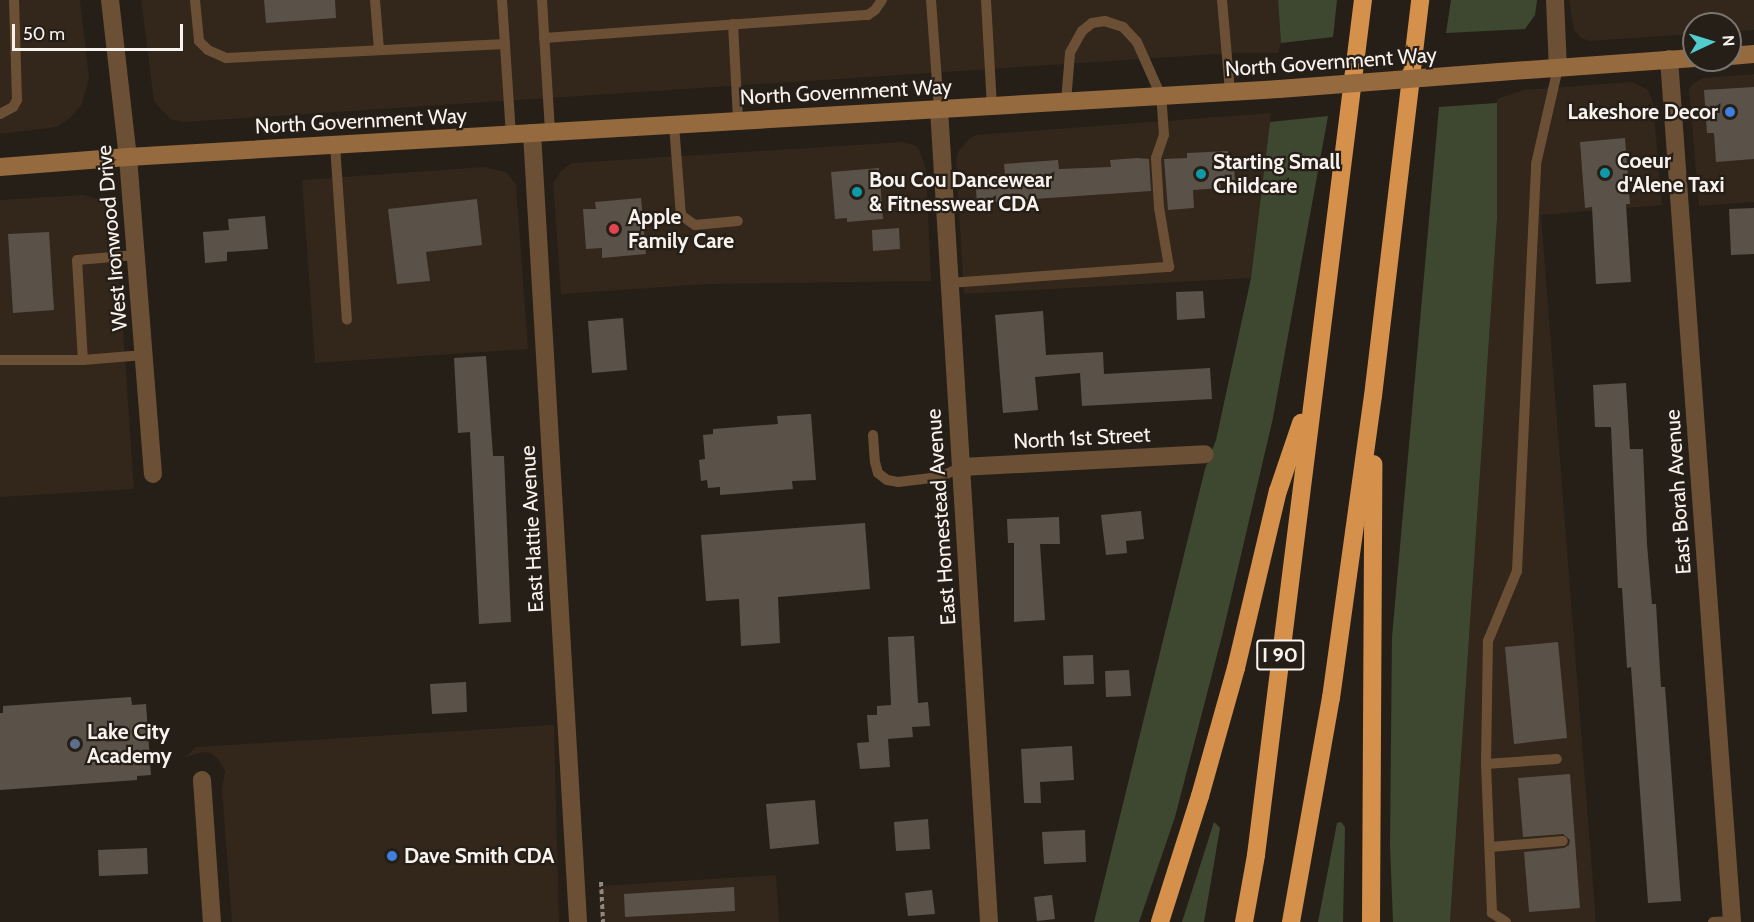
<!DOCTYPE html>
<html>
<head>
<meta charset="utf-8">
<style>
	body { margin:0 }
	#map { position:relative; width:1754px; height:922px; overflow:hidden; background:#261f18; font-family:Cabin,sans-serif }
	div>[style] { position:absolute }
	.built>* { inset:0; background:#33261b }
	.green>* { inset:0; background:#3e4830 }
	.building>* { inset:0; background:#5a5249 }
	.path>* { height:4px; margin-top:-2px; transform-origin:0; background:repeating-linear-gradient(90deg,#8f8883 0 4.5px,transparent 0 7.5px) }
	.service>* { height:10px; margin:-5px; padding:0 5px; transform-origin:5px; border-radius:5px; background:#6c5036 }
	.minor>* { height:18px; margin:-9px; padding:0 9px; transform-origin:9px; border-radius:9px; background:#6c5036 }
	.tertiary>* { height:18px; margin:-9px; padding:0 9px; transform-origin:9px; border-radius:9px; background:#6c5036 }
	.secondary>* { height:18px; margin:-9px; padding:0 9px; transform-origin:9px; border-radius:9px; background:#966a3f }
	.motorway>* { height:18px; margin:-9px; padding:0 9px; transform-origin:9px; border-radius:9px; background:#d5904b }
	.secondary-bridge>* { height:18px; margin:-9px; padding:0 9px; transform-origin:9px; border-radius:9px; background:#966a3f }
	.dots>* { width:16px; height:16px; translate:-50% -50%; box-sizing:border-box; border:3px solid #261f18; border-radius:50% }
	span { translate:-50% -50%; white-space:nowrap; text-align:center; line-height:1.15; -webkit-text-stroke:4.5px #261f18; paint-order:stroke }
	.shield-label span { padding:2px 4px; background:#261f18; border:2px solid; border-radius:4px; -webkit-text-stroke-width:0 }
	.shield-label { font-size:20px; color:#f9f3ef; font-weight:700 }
	.street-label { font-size:21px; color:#f9f3ef }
	.poi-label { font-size:21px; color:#f9f3ef; font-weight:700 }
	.right { translate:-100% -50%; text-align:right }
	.left { translate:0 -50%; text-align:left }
	.north { position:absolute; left:1682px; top:12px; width:60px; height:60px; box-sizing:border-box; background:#261f18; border:2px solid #7a746e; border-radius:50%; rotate:86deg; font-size:16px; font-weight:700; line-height:24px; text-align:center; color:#f9f3ef }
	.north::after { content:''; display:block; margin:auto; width:21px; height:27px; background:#52cdcd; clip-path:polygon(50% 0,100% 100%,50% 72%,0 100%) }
	.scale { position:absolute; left:12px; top:24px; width:171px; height:27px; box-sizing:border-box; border:3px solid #f9f3ef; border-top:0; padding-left:8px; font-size:18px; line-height:21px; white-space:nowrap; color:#f9f3ef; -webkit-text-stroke:4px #261f18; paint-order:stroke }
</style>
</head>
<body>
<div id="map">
	<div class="built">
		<i style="clip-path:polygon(0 0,80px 0,89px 77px,82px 104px,71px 117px,57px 127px,0 134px)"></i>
		<i style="clip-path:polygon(141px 0,1278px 0,1281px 43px,1278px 53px,1233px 53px,184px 122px,170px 119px,154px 101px)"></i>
		<i style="clip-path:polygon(1569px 0,1754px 0,1754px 30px,1730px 32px,1730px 24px,1694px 24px,1694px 34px,1590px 41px,1581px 38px,1574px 30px)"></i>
		<i style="clip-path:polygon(1754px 74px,1754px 202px,1699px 206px,1689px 90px,1691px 85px,1703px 78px)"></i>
		<i style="clip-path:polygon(1632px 82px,1648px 90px,1653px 103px,1662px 205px,1541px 215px,1596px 922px,1450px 922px,1497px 219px,1497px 99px,1524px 90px)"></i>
		<i style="clip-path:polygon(1271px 113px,1251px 278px,964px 294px,956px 162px,958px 152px,969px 139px,976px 135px)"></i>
		<i style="clip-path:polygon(903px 142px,916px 146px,920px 151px,926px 169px,931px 281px,709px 284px,561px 294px,553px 183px,562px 170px,572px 163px)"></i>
		<i style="clip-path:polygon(484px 167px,506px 172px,516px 184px,528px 349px,315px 363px,302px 180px)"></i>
		<i style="clip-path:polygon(84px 195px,104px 201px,113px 210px,116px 227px,134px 489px,0 497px,0 200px)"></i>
		<i style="clip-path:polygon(554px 725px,559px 922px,232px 922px,222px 790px,225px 771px,218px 759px,211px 753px,203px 752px,185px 757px,196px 747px)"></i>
		<i style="clip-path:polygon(776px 875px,779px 922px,600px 922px,599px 886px)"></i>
	</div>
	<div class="green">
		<i style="clip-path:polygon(1278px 0,1337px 0,1333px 37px,1281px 43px)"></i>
		<i style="clip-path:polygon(1451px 0,1537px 0,1537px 1px,1535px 15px,1525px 29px,1446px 33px)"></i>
		<i style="clip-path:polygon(1497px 103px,1497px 219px,1450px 922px,1393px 922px,1390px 845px,1392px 637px,1439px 107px)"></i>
		<i style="clip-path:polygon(1328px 116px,1273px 418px,1223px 632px,1175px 817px,1139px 922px,1094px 922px,1205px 469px,1216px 440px,1251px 278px,1270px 122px)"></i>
		<i style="clip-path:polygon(1214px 822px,1220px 828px,1204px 922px,1182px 922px)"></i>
		<i style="clip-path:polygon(1341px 822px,1345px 827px,1343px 922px,1318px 922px,1337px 823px)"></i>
	</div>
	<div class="building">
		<i style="clip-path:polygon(264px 0,335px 0,336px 18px,266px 23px)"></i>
		<i style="clip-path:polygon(1754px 87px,1754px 159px,1716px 162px,1714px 133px,1707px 133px,1704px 90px)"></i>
		<i style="clip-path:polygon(1625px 138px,1630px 204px,1626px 204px,1631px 282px,1596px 284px,1592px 207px,1585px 208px,1580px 142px)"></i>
		<i style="clip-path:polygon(1228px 151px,1229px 165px,1234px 164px,1235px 183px,1220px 183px,1221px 188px,1193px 190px,1194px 208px,1168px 210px,1164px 159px,1187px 158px,1187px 153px)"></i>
		<i style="clip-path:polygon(1137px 158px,1149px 159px,1151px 191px,977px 203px,975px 176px,1005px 174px,1004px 164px,1058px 160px,1059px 169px,1111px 167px,1110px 160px)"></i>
		<i style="clip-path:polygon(879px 168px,883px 219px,847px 222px,847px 218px,835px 219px,831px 172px)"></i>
		<i style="clip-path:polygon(641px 198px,646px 254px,602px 258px,602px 248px,586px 249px,583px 209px,596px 209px,595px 202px)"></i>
		<i style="clip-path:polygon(477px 199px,482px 245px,426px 252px,430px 281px,397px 284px,388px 209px)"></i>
		<i style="clip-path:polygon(1754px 208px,1754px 254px,1731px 255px,1729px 209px)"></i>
		<i style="clip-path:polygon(265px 216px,268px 249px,227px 252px,227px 261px,205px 263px,203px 232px,229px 230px,228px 219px)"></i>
		<i style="clip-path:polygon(899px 228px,900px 249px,873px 251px,872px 230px)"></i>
		<i style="clip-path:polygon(49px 232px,54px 310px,13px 313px,8px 234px)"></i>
		<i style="clip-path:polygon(1203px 291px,1205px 318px,1177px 320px,1176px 292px)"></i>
		<i style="clip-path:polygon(1043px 311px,1046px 355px,1103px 352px,1104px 374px,1210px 368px,1212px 399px,1082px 406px,1080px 373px,1035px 377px,1038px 410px,1003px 413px,995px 315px)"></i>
		<i style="clip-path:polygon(623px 318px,627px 370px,592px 373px,588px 321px)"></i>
		<i style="clip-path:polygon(486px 356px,493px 456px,504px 456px,511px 622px,479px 624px,470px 432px,458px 433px,454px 358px)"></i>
		<i style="clip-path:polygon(1626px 383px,1630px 449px,1643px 449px,1647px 544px,1652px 604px,1656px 604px,1661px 687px,1665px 687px,1681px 901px,1648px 903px,1631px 667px,1627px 668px,1622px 588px,1618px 588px,1611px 427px,1595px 427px,1593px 385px)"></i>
		<i style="clip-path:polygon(811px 414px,816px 480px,792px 481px,793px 489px,720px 495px,720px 487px,708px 488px,707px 480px,701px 481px,699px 460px,705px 459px,703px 435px,713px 434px,713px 429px,778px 424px,777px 416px)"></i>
		<i style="clip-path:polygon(1141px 511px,1144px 539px,1126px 541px,1127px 553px,1106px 555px,1101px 515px)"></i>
		<i style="clip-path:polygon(1059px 517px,1060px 544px,1040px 544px,1045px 620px,1014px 622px,1014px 543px,1008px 543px,1007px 519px)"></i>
		<i style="clip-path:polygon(865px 523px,870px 589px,778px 597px,780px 643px,741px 646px,739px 599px,706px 601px,701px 535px)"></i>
		<i style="clip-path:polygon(914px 636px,918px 703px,928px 702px,930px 726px,912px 727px,913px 737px,888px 739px,890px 767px,860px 769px,857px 743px,869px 742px,867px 715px,877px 715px,877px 706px,891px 705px,888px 637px)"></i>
		<i style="clip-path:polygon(1558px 642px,1567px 738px,1514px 744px,1505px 647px)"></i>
		<i style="clip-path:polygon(1093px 655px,1094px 684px,1064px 685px,1063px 656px)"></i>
		<i style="clip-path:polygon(1129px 670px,1131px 696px,1106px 697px,1105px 671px)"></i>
		<i style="clip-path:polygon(466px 682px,467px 712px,432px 714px,430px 684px)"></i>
		<i style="clip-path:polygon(131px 697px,132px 705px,146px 704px,151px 775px,137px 776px,137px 780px,0 790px,0 713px,3px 713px,3px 706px)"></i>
		<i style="clip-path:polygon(1072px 746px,1074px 780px,1040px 782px,1041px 803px,1024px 803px,1021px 749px)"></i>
		<i style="clip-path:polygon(1570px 774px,1580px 908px,1529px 912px,1524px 852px,1564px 848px,1569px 845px,1570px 840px,1563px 834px,1523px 837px,1518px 778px)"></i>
		<i style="clip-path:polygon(815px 800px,819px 844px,770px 849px,766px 804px)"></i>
		<i style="clip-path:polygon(928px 819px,930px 849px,896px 851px,894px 822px)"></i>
		<i style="clip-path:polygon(1085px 830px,1086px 862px,1044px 864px,1042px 832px)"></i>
		<i style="clip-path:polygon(147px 848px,148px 874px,99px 876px,98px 850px)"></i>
		<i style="clip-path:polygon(734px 887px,735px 911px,625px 917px,624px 894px)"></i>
		<i style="clip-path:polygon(932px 890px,935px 914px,908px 916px,905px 893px)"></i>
		<i style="clip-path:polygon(1052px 895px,1055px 919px,1037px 921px,1034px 897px)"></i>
	</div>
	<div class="path">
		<i style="left:601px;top:882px;width:40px;rotate:87.1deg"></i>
	</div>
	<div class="service">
		<i style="left:195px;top:0;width:41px;rotate:84.4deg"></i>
		<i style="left:199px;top:41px;width:13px;rotate:45deg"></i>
		<i style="left:208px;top:50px;width:20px;rotate:24deg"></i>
		<i style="left:226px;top:58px;width:279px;rotate:-2.9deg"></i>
		<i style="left:375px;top:0;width:50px;rotate:85.4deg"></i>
		<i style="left:502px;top:0;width:134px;rotate:86.2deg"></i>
		<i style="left:542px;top:0;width:132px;rotate:86.5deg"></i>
		<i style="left:931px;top:0;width:109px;rotate:85.8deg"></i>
		<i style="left:986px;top:0;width:106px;rotate:86.8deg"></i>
		<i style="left:1222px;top:0;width:92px;rotate:85deg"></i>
		<i style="left:733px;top:24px;width:97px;rotate:87deg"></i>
		<i style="left:544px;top:38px;width:325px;rotate:-4.1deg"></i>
		<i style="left:868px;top:15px;width:9px;rotate:-36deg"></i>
		<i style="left:875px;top:10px;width:12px;rotate:-55deg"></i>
		<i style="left:0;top:114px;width:15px;rotate:-28deg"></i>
		<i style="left:13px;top:107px;width:8px;rotate:-60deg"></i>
		<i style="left:17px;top:100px;width:100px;rotate:-91.7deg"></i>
		<i style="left:674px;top:125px;width:90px;rotate:85.6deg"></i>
		<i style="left:681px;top:215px;width:17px;rotate:36deg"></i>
		<i style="left:695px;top:225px;width:43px;rotate:-5.3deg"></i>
		<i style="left:335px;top:145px;width:175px;rotate:86.1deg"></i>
		<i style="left:136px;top:255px;width:59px;rotate:175.2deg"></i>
		<i style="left:77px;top:260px;width:100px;rotate:86.6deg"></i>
		<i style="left:83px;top:360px;width:61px;rotate:-4.7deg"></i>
		<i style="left:949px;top:283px;width:221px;rotate:-4.2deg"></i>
		<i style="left:1169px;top:267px;width:61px;rotate:-99.5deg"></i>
		<i style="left:1159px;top:207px;width:49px;rotate:-93.5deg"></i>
		<i style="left:1156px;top:158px;width:24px;rotate:-71deg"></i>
		<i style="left:1164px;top:135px;width:39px;rotate:-94deg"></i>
		<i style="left:1161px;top:96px;width:59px;rotate:-114deg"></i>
		<i style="left:1137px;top:42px;width:21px;rotate:-133deg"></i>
		<i style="left:1123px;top:27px;width:19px;rotate:-162deg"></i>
		<i style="left:1105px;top:21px;width:13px;rotate:171deg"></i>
		<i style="left:1092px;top:23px;width:13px;rotate:141deg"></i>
		<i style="left:1082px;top:31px;width:25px;rotate:119deg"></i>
		<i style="left:1070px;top:53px;width:49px;rotate:94.7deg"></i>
		<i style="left:0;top:360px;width:83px"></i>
		<i style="left:873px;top:435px;width:27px;rotate:86deg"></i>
		<i style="left:875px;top:462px;width:11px;rotate:75deg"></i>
		<i style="left:878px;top:473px;width:11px;rotate:38deg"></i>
		<i style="left:887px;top:480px;width:11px;rotate:10deg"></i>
		<i style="left:898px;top:482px;width:42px;rotate:-6.8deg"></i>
		<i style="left:940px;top:477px;width:23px;rotate:-25deg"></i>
		<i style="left:1486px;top:764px;width:71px;rotate:-4deg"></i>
		<i style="left:1490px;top:847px;width:73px;rotate:-4.7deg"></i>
		<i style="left:1506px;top:922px;width:17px;rotate:-147deg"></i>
		<i style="left:1492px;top:913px;width:149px;rotate:-92.3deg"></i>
		<i style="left:1486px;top:764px;width:123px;rotate:-89.1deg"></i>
		<i style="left:1488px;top:641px;width:76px;rotate:-67.5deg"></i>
		<i style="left:1517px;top:571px;width:407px;rotate:-87.3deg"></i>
		<i style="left:1536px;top:164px;width:98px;rotate:-77.1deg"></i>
		<i style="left:1713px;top:922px;width:19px;rotate:-3deg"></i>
	</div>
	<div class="minor">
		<i style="left:1555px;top:0;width:68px;rotate:87.5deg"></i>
		<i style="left:1669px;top:59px;width:864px;rotate:85.82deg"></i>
		<i style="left:939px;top:109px;width:815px;rotate:86.48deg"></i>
		<i style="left:532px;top:133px;width:790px;rotate:86.66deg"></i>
		<i style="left:128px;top:157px;width:318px;rotate:85.5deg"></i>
		<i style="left:961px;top:467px;width:244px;rotate:-3deg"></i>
		<i style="left:202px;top:780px;width:142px;rotate:86deg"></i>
	</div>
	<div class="tertiary">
		<i style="left:110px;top:0;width:158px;rotate:83.5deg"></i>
	</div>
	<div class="secondary">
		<i style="left:1730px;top:56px;width:24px;rotate:-5deg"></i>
		<i style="left:1499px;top:72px;width:196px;rotate:-4.1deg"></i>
		<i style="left:0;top:167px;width:128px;rotate:-4.5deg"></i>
		<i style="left:128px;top:157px;width:1153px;rotate:-3.38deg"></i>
	</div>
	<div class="motorway">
		<i style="left:1160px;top:922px;width:132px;rotate:-72.4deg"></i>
		<i style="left:1200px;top:796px;width:133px;rotate:-74.3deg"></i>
		<i style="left:1236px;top:668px;width:182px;rotate:-76.7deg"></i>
		<i style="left:1278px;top:491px;width:72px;rotate:-71.3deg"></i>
		<i style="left:1244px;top:922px;width:68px;rotate:-79.8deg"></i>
		<i style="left:1256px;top:855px;width:862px;rotate:-82.87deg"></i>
		<i style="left:1291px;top:922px;width:228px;rotate:-79.9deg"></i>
		<i style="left:1331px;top:698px;width:305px;rotate:-82.1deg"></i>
		<i style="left:1373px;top:396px;width:399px;rotate:-83.2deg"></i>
		<i style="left:1371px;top:922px;width:458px;rotate:-89.7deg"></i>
	</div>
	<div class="secondary-bridge">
		<i style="left:1279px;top:89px;width:221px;rotate:-4.4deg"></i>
	</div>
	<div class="dots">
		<i style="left:1730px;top:112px;background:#3f7fe0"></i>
		<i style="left:1605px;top:173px;background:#0f9aa8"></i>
		<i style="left:1201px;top:174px;background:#0f9aa8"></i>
		<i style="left:857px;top:192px;background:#0f9aa8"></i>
		<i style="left:614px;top:229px;background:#e0444e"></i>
		<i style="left:75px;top:744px;background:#5c6f8a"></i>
		<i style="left:392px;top:856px;background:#3f7fe0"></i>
	</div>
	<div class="shield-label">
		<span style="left:1280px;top:655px">I 90</span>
	</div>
	<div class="street-label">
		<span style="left:1331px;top:62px;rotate:-4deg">North Government Way</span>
		<span style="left:846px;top:92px;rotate:-3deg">North Government Way</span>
		<span style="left:361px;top:121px;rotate:-3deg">North Government Way</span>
		<span style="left:112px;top:238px;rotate:-95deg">West Ironwood Drive</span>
		<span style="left:1082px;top:438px;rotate:-3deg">North 1st Street</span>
		<span style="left:1678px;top:492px;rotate:-94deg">East Borah Avenue</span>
		<span style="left:941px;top:517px;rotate:-94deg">East Homestead Avenue</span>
		<span style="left:532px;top:529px;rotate:-93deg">East Hattie Avenue</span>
	</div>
	<div class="poi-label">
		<span class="right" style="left:1718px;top:112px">Lakeshore Decor</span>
		<span class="left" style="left:1617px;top:173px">Coeur<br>d'Alene Taxi</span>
		<span class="left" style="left:1213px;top:174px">Starting Small<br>Childcare</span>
		<span class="left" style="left:869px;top:192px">Bou Cou Dancewear<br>&amp; Fitnesswear CDA</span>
		<span class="left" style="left:628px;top:229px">Apple<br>Family Care</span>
		<span class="left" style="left:87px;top:744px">Lake City<br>Academy</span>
		<span class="left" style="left:404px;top:856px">Dave Smith CDA</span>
	</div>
	<div class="north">N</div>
	<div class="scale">50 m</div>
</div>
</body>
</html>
